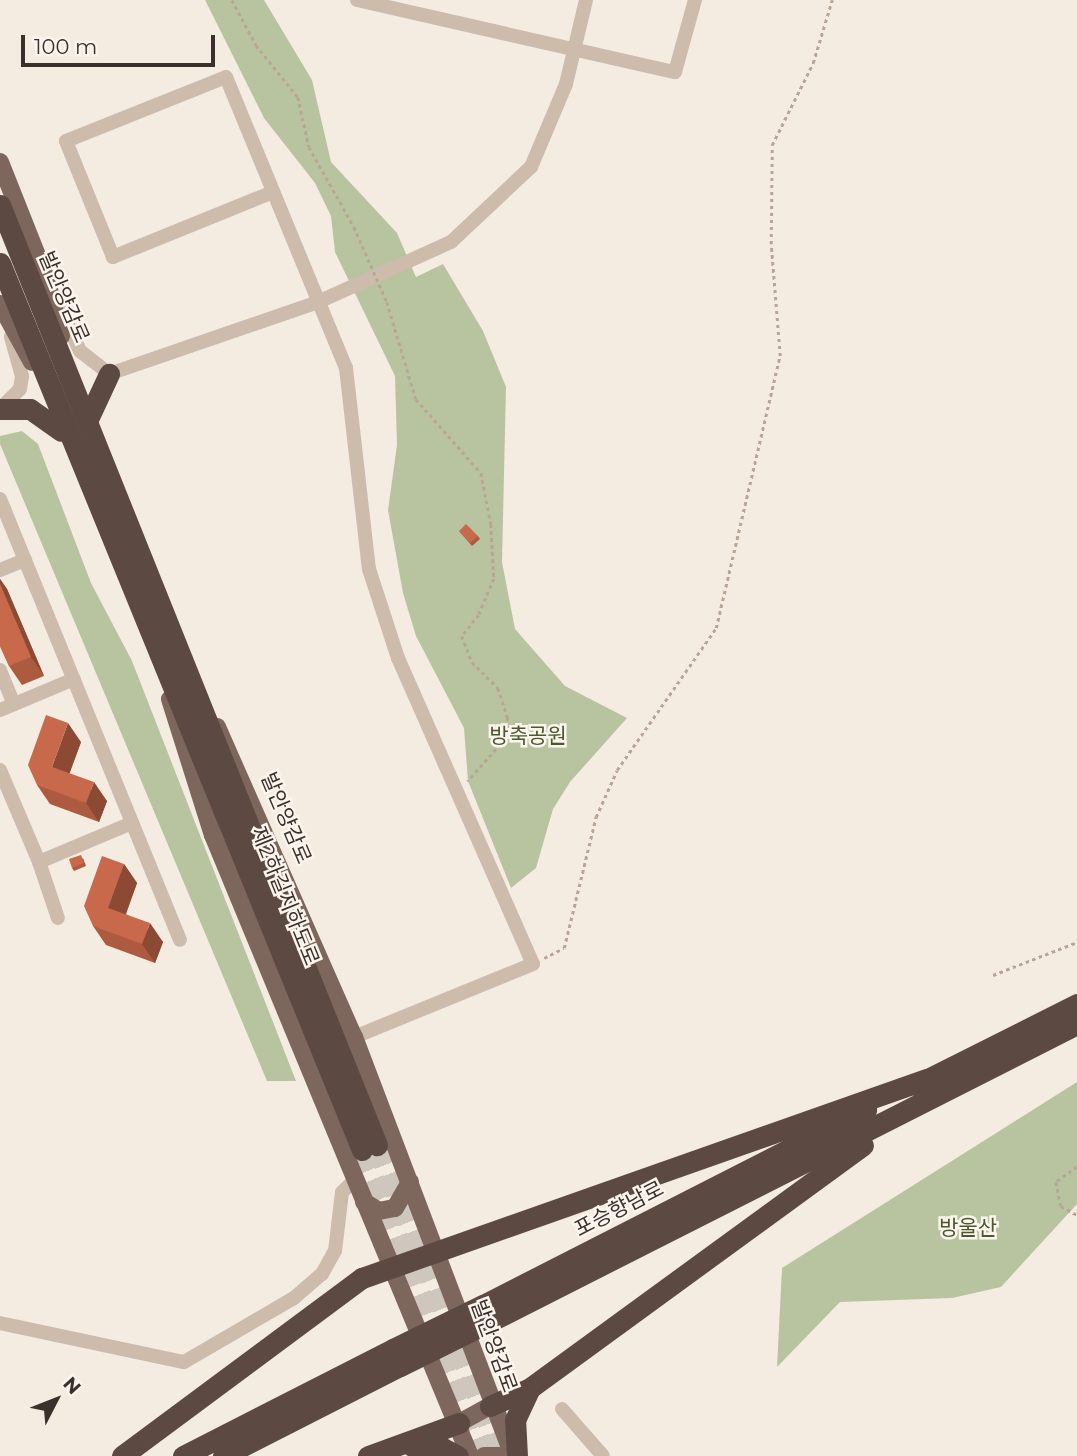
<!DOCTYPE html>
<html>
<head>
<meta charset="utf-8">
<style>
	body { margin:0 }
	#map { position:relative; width:1077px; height:1456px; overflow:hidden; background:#f4ebe1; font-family:Montserrat,"Noto Sans KR",sans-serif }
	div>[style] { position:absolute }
	.green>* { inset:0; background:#b8c4a0 }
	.highway-tunnel>* { height:21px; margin-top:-10.5px; transform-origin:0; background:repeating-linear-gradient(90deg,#cfc6bd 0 21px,transparent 0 31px) }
	.path>* { height:2.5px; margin-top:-1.25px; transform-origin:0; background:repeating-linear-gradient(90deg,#b9a596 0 3.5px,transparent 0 7px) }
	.minor>* { height:14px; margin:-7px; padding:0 7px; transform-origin:7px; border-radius:7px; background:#cdbbac }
	.major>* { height:18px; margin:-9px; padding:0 9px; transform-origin:9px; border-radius:9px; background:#7d675c }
	.highway>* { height:21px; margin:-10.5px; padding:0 10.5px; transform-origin:10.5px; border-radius:10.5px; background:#5c4a42 }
	.path-bridge>* { height:2.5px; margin-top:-1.25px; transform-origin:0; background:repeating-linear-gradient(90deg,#b9a596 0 3.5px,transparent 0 7px) }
	.highway-bridge>* { height:21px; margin:-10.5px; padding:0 10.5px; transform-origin:10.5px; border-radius:10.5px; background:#5c4a42 }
	.wall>* { inset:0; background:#ac5a40 }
	.shaded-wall>* { inset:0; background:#8c4a34 }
	.building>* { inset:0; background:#c8694b }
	span { translate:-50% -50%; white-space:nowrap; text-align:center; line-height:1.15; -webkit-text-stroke:5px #fbf5ee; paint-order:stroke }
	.street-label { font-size:21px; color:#3b302b }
	.park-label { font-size:21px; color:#4a5a2e }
	.north { position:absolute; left:21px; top:1365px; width:70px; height:70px; -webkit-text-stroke:5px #fbf5ee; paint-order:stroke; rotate:48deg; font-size:19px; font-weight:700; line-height:28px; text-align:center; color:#3b302b }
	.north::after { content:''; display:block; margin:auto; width:24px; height:32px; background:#3b302b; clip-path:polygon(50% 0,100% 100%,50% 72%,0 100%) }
	.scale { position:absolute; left:21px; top:35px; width:194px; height:32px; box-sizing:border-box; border:4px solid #3b302b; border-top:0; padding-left:9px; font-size:21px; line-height:24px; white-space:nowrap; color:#3b302b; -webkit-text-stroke:5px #fbf5ee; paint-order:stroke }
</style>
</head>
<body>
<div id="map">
	<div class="green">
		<i style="clip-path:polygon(205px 0,264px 0,312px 80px,331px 162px,397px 233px,416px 277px,443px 264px,483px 331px,506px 387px,502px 562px,515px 629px,565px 686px,627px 718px,570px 782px,553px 809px,536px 868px,511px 888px,468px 781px,464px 728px,416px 636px,403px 593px,388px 510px,397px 445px,395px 376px,335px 252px,331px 216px,315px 183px,264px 118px)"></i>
		<i style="clip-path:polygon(22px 431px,38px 444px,91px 583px,132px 661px,296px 1081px,267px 1081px,0 444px,0 436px)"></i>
		<i style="clip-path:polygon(1077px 1082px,1077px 1204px,1001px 1287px,952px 1298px,840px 1302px,777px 1367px,782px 1268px)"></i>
	</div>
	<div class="highway-tunnel">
		<i style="left:377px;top:1145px;width:335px;rotate:68.1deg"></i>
		<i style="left:362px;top:1150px;width:330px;rotate:67.9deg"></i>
	</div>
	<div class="path">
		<i style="left:232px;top:0;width:51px;rotate:61.9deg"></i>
		<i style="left:256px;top:45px;width:67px;rotate:51.1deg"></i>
		<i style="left:298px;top:97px;width:51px;rotate:77.6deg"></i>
		<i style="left:309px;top:147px;width:92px;rotate:60.6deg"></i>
		<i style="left:387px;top:302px;width:101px;rotate:73.4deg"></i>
		<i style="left:416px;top:399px;width:98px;rotate:48.7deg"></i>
		<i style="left:481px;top:473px;width:52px;rotate:78.9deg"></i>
		<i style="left:491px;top:524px;width:55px;rotate:86.9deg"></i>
		<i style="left:494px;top:579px;width:39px;rotate:113deg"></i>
		<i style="left:479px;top:615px;width:27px;rotate:129deg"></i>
		<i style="left:462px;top:636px;width:28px;rotate:69deg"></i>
		<i style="left:472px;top:662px;width:37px;rotate:45deg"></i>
		<i style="left:498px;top:688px;width:32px;rotate:72deg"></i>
		<i style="left:508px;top:718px;width:27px;rotate:105deg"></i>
		<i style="left:501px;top:744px;width:50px;rotate:131.7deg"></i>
		<i style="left:544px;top:958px;width:22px;rotate:-27deg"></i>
		<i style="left:564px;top:948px;width:135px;rotate:-76.3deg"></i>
		<i style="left:596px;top:817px;width:51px;rotate:-65.9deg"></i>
		<i style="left:617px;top:770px;width:173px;rotate:-55.1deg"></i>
		<i style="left:716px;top:628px;width:279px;rotate:-76.8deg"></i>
		<i style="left:780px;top:356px;width:112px;rotate:-94.6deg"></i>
		<i style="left:771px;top:244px;width:99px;rotate:-89.4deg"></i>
		<i style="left:772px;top:145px;width:92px;rotate:-63.4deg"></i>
		<i style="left:813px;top:63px;width:66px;rotate:-73.2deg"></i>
		<i style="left:993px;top:975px;width:90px;rotate:-21.4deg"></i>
		<i style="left:1077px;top:1167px;width:26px;rotate:144deg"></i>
		<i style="left:1056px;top:1182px;width:25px;rotate:78deg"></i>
		<i style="left:1061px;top:1206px;width:18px;rotate:29deg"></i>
	</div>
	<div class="minor">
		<i style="left:357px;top:0;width:326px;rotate:12.8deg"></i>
		<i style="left:675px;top:72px;width:75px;rotate:-74.5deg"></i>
		<i style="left:273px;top:192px;width:173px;rotate:157.9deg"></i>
		<i style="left:113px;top:257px;width:125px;rotate:-112.1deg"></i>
		<i style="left:66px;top:141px;width:172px;rotate:-21.8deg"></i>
		<i style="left:226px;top:77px;width:315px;rotate:67.6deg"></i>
		<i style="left:346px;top:368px;width:202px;rotate:83.5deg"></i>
		<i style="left:369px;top:569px;width:94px;rotate:72deg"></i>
		<i style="left:398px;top:658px;width:334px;rotate:66.2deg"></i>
		<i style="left:533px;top:964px;width:193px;rotate:157.8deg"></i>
		<i style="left:59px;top:305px;width:51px;rotate:65.5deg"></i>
		<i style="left:80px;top:351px;width:37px;rotate:38deg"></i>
		<i style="left:109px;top:374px;width:221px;rotate:-19deg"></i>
		<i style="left:318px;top:302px;width:146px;rotate:-24.3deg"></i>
		<i style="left:451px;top:242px;width:110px;rotate:-43.2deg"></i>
		<i style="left:531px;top:167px;width:90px;rotate:-67.1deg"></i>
		<i style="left:566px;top:84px;width:86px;rotate:-76.6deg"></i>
		<i style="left:0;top:409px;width:28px;rotate:-45deg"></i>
		<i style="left:20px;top:389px;width:13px;rotate:-81deg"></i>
		<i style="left:22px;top:376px;width:41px;rotate:-105.8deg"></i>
		<i style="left:0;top:499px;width:476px;rotate:67.8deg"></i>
		<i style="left:0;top:570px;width:27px;rotate:-22deg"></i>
		<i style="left:0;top:670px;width:37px;rotate:68deg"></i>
		<i style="left:0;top:710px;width:80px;rotate:-22.7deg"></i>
		<i style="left:0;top:770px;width:100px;rotate:67deg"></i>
		<i style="left:39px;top:862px;width:101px;rotate:-22.8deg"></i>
		<i style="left:39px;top:862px;width:59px;rotate:71.3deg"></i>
		<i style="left:0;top:1323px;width:188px;rotate:12deg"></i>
		<i style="left:184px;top:1362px;width:127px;rotate:-30.2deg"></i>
		<i style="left:294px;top:1298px;width:37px;rotate:-41deg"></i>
		<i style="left:322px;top:1274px;width:26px;rotate:-61deg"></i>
		<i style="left:335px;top:1251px;width:59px;rotate:-83.2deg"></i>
		<i style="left:342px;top:1192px;width:19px;rotate:-43deg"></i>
		<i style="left:562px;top:1409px;width:62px;rotate:48.9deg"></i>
	</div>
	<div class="major">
		<i style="left:0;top:162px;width:125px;rotate:68.4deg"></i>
		<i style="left:46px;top:278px;width:60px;rotate:75.5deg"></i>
		<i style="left:0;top:304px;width:66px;rotate:61.1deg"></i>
		<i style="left:170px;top:699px;width:143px;rotate:72.5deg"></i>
		<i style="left:213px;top:835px;width:672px;rotate:67.52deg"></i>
		<i style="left:217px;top:727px;width:339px;rotate:66.2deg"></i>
		<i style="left:354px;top:1037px;width:448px;rotate:69.2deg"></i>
		<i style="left:364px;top:1202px;width:17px;rotate:31deg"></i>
		<i style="left:379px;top:1211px;width:16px;rotate:-11deg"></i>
		<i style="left:395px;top:1208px;width:30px;rotate:-60deg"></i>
		<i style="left:459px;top:1423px;width:35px;rotate:-29deg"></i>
		<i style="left:484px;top:1456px;width:23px"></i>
	</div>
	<div class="highway">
		<i style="left:0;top:205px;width:1013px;rotate:68.15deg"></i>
		<i style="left:0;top:263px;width:958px;rotate:67.8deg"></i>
		<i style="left:1px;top:409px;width:29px"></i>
		<i style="left:30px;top:409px;width:38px;rotate:35deg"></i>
		<i style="left:88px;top:419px;width:50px;rotate:-65deg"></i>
		<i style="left:916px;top:1085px;width:180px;rotate:-26.7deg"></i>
		<i style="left:483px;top:1305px;width:430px;rotate:-27deg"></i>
		<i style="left:491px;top:1321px;width:657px;rotate:-26.88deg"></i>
		<i style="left:490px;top:1406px;width:44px;rotate:-24.2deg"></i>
		<i style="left:530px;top:1388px;width:412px;rotate:-36.1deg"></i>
		<i style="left:412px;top:1446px;width:29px;rotate:2deg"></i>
		<i style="left:441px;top:1447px;width:19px;rotate:28deg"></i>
		<i style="left:122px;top:1456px;width:299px;rotate:-36.6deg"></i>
		<i style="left:362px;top:1278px;width:598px;rotate:-19.43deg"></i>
		<i style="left:183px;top:1456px;width:236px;rotate:-27deg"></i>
		<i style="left:223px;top:1456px;width:199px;rotate:-27deg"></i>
		<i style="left:368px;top:1456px;width:97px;rotate:-19.9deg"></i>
		<i style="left:517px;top:1456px;width:36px;rotate:-93deg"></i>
		<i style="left:515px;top:1420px;width:35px;rotate:-65deg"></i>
	</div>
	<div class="path-bridge">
		<i style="left:354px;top:227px;width:82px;rotate:66.3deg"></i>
	</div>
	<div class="highway-bridge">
		<i style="left:393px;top:1349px;width:100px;rotate:-26.1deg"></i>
		<i style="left:400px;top:1366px;width:102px;rotate:-26.3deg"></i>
	</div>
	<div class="wall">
		<i style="clip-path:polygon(459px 531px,478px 536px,480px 539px,472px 546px)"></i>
		<i style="clip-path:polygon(0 579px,7px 589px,44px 676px,22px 685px,9px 666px,0 646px)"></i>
		<i style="clip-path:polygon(81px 742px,69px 774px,107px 801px,99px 822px,50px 804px,37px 785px)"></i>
		<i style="clip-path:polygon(83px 858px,86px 866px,74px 871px,72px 868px)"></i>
		<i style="clip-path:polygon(124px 864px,137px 883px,126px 914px,163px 942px,155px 963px,106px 945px,93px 926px)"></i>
	</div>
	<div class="shaded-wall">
		<i style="clip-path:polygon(0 579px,7px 589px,44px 676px,31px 657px,0 584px)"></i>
		<i style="clip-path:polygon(68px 723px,81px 742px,65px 786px,52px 767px)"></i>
		<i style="clip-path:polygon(94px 782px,107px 801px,99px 822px,86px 803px)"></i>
		<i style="clip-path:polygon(124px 864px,137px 883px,121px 927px,108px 908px)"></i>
		<i style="clip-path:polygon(150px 923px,163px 942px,155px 963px,142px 944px)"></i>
	</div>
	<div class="building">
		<i style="clip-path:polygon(466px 524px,478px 536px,470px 543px,459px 531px)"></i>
		<i style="clip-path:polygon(0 584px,31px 657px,9px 666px,0 646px)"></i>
		<i style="clip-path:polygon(46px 715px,68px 723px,52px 767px,94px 782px,86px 803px,37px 785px,28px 765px)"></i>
		<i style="clip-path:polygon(81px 855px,84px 863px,72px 868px,69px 859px)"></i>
		<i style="clip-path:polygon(102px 856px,124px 864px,108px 908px,150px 923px,142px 944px,93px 926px,84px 906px)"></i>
	</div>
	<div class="street-label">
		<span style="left:64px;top:297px;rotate:67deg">발안양감로</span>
		<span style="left:286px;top:818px;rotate:67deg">발안양감로</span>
		<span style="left:285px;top:896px;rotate:68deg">제2하길지하도로</span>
		<span style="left:619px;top:1209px;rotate:-27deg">포승향남로</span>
		<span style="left:494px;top:1346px;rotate:70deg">발안양감로</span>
	</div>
	<div class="park-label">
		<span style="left:528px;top:736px">방축공원</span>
		<span style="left:968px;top:1228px">방울산</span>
	</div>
	<div class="north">N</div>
	<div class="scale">100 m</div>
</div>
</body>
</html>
